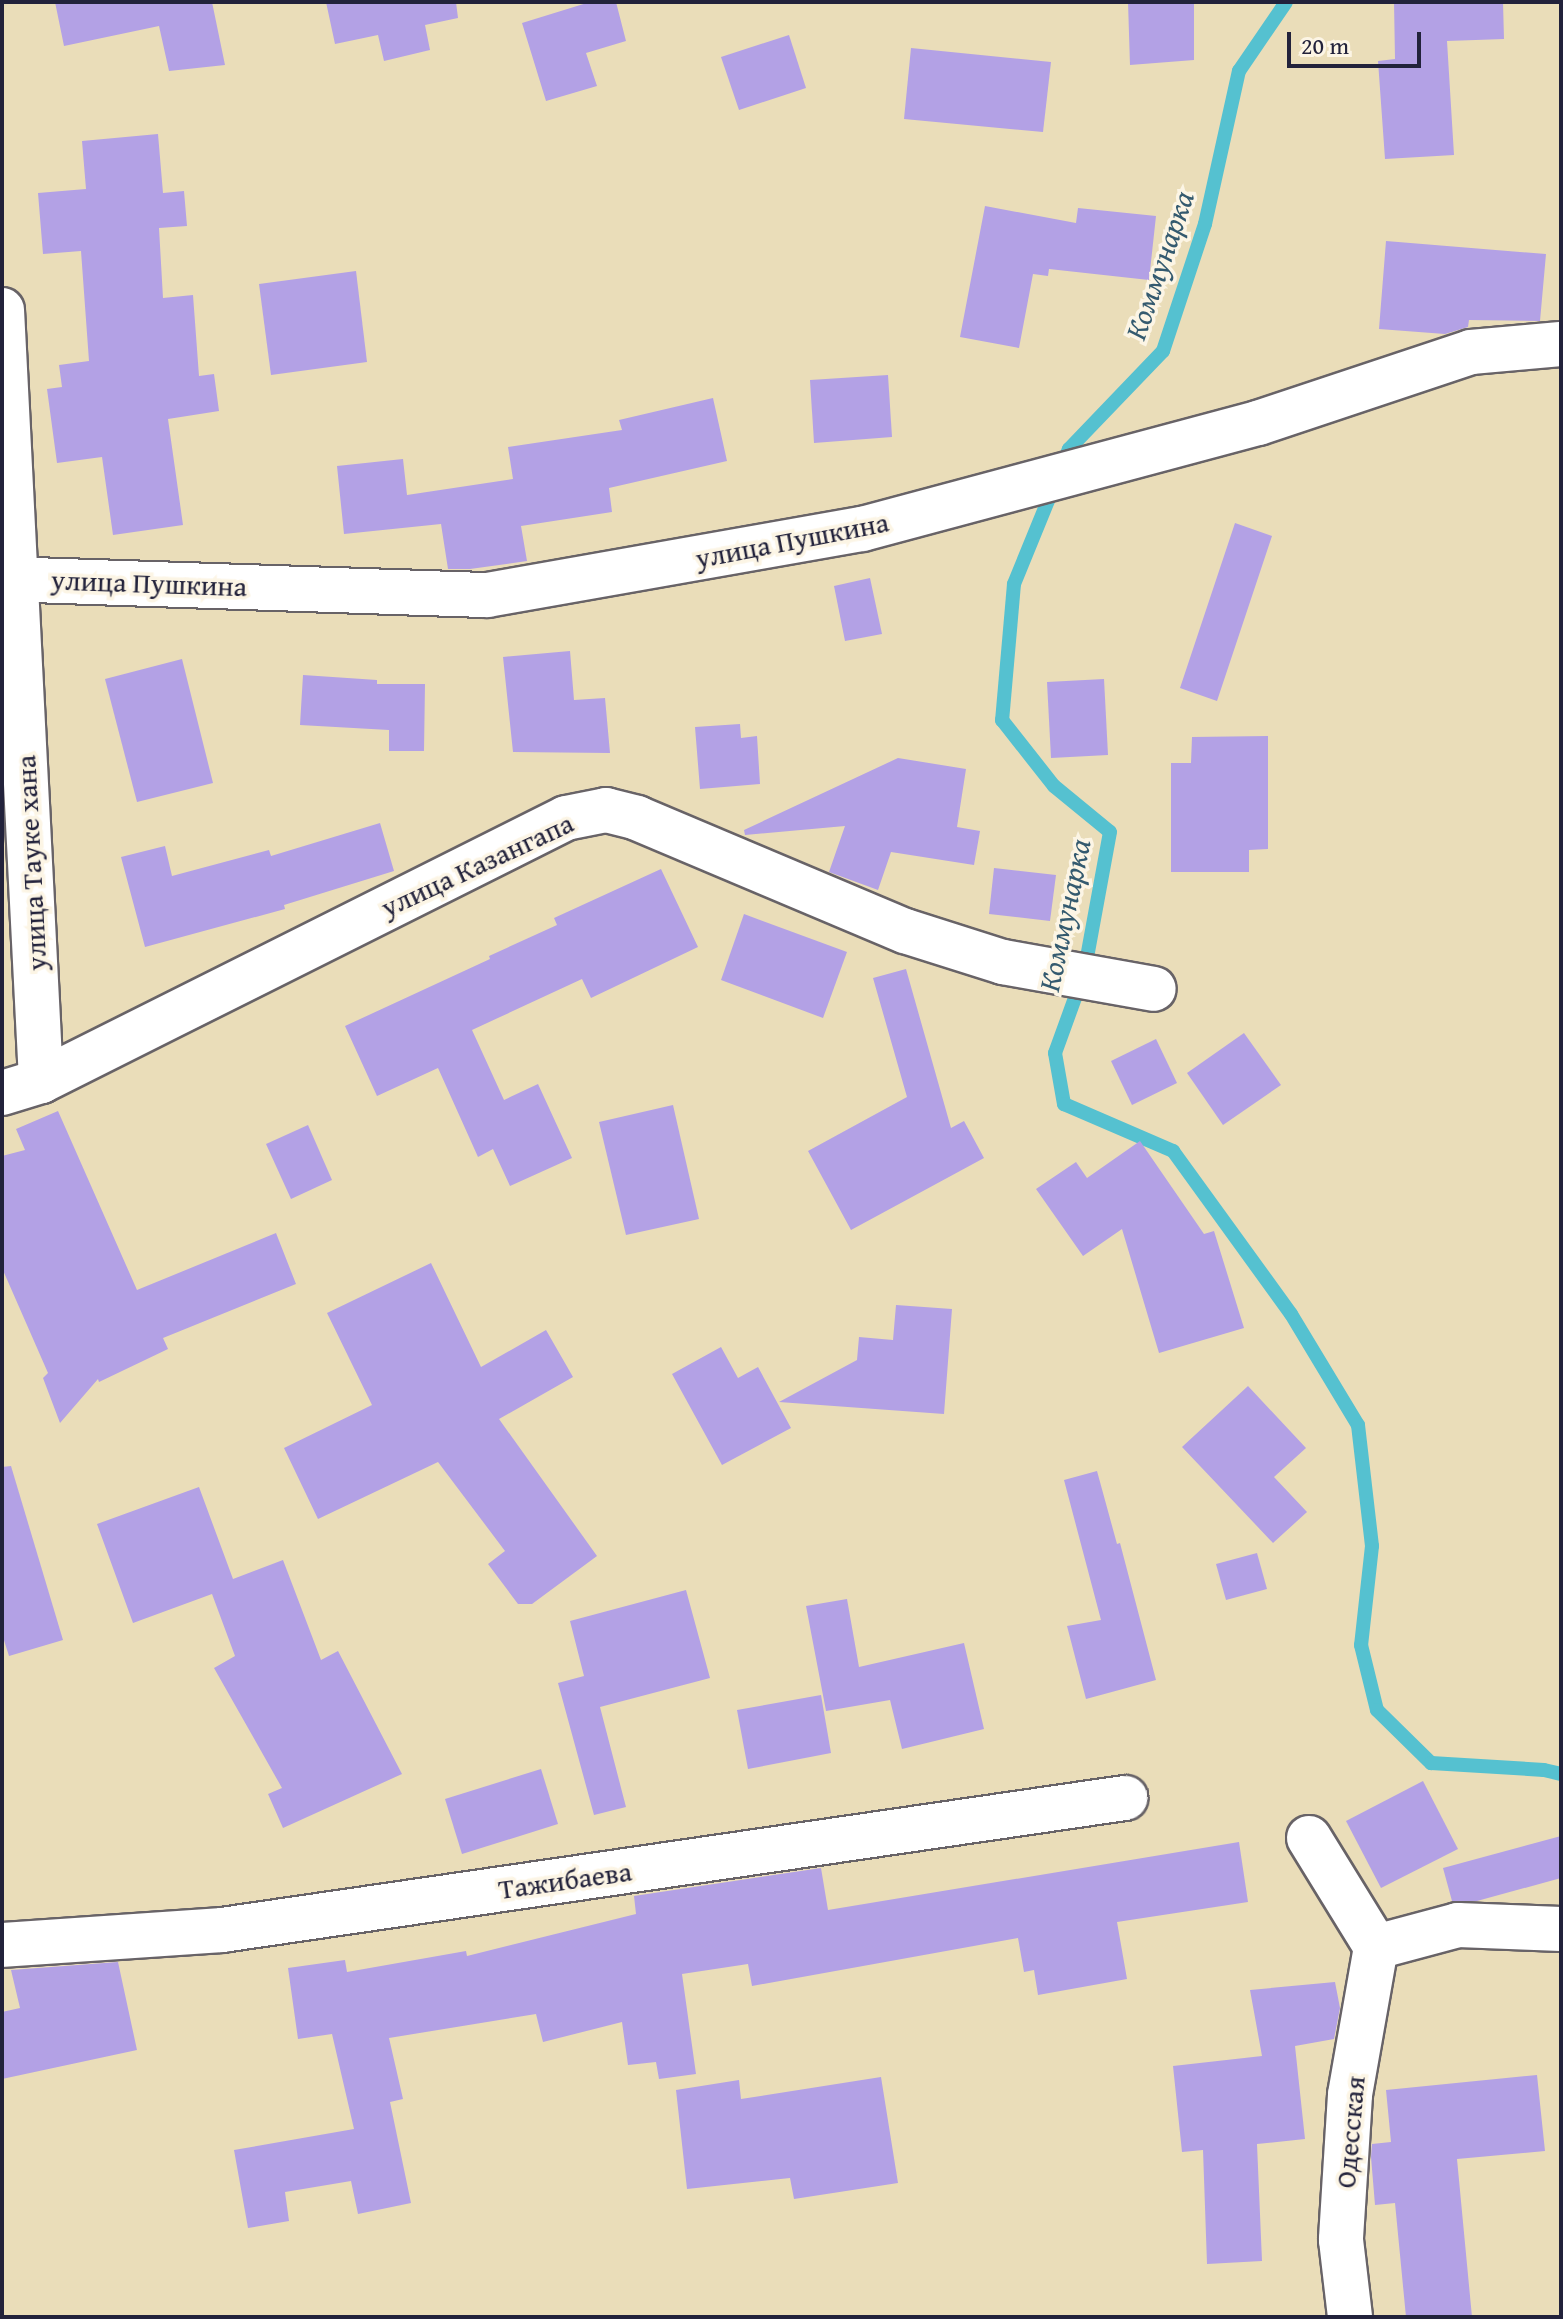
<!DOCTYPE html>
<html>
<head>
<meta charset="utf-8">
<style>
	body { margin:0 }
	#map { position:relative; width:1563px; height:2319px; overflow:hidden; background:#eaddb9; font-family:"Gentium Book Plus",serif }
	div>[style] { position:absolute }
	.stream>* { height:14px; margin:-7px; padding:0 7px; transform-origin:7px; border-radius:7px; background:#55c1d0 }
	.building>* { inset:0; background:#b3a1e5 }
	.roads { filter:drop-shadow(2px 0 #686367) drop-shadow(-2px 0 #686367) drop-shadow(0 2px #686367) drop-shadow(0 -2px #686367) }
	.minor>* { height:44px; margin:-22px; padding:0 22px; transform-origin:22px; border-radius:22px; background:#fff }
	span { translate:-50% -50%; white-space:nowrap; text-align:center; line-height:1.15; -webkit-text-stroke:7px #fcf5e5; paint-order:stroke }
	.street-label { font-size:28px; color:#22223b }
	.water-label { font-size:30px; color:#345a6f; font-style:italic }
	.frame { position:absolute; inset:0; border:4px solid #22223b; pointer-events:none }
	.scale { position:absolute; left:1287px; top:32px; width:134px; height:36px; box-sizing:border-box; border:4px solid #22223b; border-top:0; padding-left:10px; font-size:24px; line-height:28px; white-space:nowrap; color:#22223b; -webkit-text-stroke:6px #fcf5e5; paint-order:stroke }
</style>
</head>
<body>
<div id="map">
	<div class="stream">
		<i style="left:1062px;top:467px;width:19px;rotate:-69deg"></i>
		<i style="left:1069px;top:449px;width:136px;rotate:-46.2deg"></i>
		<i style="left:1163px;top:351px;width:134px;rotate:-71.7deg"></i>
		<i style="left:1205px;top:224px;width:157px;rotate:-77.5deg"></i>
		<i style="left:1239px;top:71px;width:83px;rotate:-55.7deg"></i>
		<i style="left:1054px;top:486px;width:106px;rotate:112.2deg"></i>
		<i style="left:1014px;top:584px;width:137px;rotate:95deg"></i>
		<i style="left:1002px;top:720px;width:84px;rotate:51.8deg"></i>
		<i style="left:1054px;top:786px;width:72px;rotate:39.4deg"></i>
		<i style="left:1110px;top:832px;width:143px;rotate:100.4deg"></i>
		<i style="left:1084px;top:973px;width:85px;rotate:109.9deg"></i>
		<i style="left:1055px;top:1053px;width:52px;rotate:80deg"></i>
		<i style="left:1064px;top:1104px;width:119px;rotate:23.3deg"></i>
		<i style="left:1173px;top:1151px;width:201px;rotate:54.1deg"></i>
		<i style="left:1291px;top:1314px;width:130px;rotate:58.9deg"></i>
		<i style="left:1358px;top:1425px;width:122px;rotate:83.4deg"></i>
		<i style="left:1372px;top:1546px;width:100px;rotate:96.3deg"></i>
		<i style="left:1361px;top:1645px;width:67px;rotate:76.2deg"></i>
		<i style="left:1377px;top:1710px;width:76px;rotate:44.5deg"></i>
		<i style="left:1431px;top:1763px;width:113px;rotate:3.5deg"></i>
		<i style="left:1544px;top:1770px;width:17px;rotate:13deg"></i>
	</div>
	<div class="building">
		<i style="clip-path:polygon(55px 2px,212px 2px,225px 65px,169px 71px,159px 26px,64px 46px)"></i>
		<i style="clip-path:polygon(326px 2px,456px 2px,458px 18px,425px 25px,430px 50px,384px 61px,378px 35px,335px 44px)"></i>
		<i style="clip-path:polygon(590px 2px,616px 2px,626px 41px,586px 53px,597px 86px,546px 101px,522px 23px)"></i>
		<i style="clip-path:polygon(1128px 2px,1194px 2px,1194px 60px,1130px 65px)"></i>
		<i style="clip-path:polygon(1394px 2px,1503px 2px,1504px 39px,1447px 41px,1454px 155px,1385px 159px,1378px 61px,1395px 59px)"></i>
		<i style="clip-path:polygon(789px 35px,806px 88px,739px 110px,721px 57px)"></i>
		<i style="clip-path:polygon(911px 48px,1051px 62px,1043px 132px,904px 119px)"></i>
		<i style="clip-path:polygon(158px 134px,163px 193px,184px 191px,187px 226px,159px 228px,163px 298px,193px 295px,199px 376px,214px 374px,219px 411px,168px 419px,183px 525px,113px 535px,102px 457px,57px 463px,47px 389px,62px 387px,59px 365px,89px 361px,81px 251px,43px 254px,38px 193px,86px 189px,82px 141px)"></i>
		<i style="clip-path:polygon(985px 206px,1076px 223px,1078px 208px,1156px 216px,1149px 280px,1049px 269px,1048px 276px,1033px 274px,1019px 348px,960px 337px)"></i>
		<i style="clip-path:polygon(1386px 241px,1546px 254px,1540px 321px,1469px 320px,1468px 327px,1445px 334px,1379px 329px)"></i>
		<i style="clip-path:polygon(356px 271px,367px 362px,271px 375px,259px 284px)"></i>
		<i style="clip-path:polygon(888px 375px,892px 437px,814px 443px,810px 380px)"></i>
		<i style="clip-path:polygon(713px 398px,727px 461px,609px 488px,612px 512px,521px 526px,527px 561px,470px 569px,448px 569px,441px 524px,344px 534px,337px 466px,403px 459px,407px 495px,513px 479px,508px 447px,622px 430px,619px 420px)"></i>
		<i style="clip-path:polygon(1235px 523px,1272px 536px,1217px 701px,1180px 688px)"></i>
		<i style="clip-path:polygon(870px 578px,882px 634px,845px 641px,834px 586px)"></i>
		<i style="clip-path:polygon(570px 651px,574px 700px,605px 698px,610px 753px,513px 752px,503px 657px)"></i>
		<i style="clip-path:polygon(182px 659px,213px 783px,137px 802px,105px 679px)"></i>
		<i style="clip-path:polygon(303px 675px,377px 680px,377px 684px,425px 684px,424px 751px,389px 751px,389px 730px,300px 725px)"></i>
		<i style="clip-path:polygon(1104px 679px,1108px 755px,1051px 758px,1047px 682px)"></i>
		<i style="clip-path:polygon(740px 724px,741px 738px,757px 736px,760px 784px,700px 789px,695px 727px)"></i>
		<i style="clip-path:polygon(1268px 736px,1268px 849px,1249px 850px,1249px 872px,1171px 872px,1171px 763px,1191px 763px,1192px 737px)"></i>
		<i style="clip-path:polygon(898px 758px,966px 769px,957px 827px,980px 831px,974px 865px,891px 852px,878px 890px,829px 872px,845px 826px,745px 835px,744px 830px)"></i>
		<i style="clip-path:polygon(380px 823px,394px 871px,284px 905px,285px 909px,145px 947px,121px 857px,165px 846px,172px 876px,269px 850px,271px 856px)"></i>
		<i style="clip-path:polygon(994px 868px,1056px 875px,1050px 921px,989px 914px)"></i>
		<i style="clip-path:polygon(661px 869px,698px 947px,591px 998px,582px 979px,472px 1030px,504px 1100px,538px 1084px,572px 1158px,510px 1186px,493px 1149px,478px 1157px,438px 1068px,377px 1096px,345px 1026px,490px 959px,489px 956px,557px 925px,554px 918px)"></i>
		<i style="clip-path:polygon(744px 914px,847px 952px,823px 1018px,721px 980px)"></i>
		<i style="clip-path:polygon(906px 969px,951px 1128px,964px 1121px,984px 1158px,851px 1230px,808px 1151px,907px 1097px,873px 978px)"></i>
		<i style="clip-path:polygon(1244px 1033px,1281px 1085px,1223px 1125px,1187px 1073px)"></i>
		<i style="clip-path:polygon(1156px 1039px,1177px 1083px,1132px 1105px,1111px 1061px)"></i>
		<i style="clip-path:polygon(673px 1105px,699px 1219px,626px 1235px,599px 1122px)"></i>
		<i style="clip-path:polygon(58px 1111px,137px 1290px,276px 1233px,296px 1284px,163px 1338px,168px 1349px,99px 1382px,98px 1379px,60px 1423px,43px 1378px,48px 1373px,2px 1268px,2px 1156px,25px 1150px,16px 1129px)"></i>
		<i style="clip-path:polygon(308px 1125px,332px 1180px,291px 1199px,266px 1144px)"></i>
		<i style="clip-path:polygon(1140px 1141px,1204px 1234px,1214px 1231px,1244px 1328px,1159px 1353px,1122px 1229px,1083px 1256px,1036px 1189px,1076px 1162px,1087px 1178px)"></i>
		<i style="clip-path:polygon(431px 1263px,481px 1367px,546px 1330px,573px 1377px,499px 1419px,597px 1556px,532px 1604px,518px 1604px,488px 1564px,505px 1551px,438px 1462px,318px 1519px,284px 1448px,372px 1405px,327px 1313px)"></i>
		<i style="clip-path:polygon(896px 1305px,952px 1309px,944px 1414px,779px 1402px,857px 1360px,859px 1337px,893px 1340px)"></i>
		<i style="clip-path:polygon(721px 1347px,738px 1378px,758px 1367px,791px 1428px,722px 1465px,672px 1374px)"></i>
		<i style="clip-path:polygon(1248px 1386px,1306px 1448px,1274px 1477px,1307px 1512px,1273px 1543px,1182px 1447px)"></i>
		<i style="clip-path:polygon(11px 1466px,63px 1640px,9px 1656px,2px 1634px,2px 1467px)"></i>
		<i style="clip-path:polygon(1097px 1471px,1117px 1544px,1120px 1543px,1156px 1680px,1086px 1699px,1067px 1626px,1101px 1620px,1064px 1480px)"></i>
		<i style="clip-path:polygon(199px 1487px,233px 1579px,283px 1560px,321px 1660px,338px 1651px,402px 1774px,283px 1828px,268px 1794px,282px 1788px,214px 1668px,235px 1656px,212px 1594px,133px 1623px,97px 1524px)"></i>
		<i style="clip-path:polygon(1257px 1553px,1267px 1589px,1226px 1600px,1216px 1564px)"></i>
		<i style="clip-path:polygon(686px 1590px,710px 1678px,600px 1707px,626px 1807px,594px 1815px,558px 1683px,584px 1676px,570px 1621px)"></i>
		<i style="clip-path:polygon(847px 1599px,859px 1667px,964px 1643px,984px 1729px,902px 1749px,890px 1700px,826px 1711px,806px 1606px)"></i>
		<i style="clip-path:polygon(821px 1695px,831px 1753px,748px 1769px,737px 1710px)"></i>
		<i style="clip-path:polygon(541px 1769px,558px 1824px,462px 1854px,445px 1799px)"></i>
		<i style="clip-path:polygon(1423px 1781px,1458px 1849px,1381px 1888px,1346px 1821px)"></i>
		<i style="clip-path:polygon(1561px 1836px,1561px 1878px,1477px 1901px,1452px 1901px,1443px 1868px)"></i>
		<i style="clip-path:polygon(1239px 1842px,1248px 1902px,1117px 1922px,1127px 1979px,1038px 1995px,1034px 1970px,1024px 1972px,1018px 1938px,752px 1986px,748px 1964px,682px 1974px,696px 2074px,659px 2079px,656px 2062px,628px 2065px,622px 2022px,543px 2042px,536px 2014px,389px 2038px,403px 2099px,390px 2102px,411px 2203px,358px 2214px,351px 2181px,285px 2192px,289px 2221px,248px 2228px,234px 2150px,354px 2129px,332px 2034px,298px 2039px,288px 1968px,345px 1960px,347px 1972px,466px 1951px,467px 1956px,636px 1914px,634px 1896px,821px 1868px,828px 1910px)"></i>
		<i style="clip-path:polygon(118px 1962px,137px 2050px,2px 2079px,2px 2012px,20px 2008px,11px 1970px)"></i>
		<i style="clip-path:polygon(1335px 1982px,1340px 2008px,1334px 2039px,1295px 2046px,1305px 2139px,1257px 2144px,1262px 2261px,1207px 2264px,1203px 2150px,1182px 2152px,1173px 2066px,1262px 2056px,1250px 1990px)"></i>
		<i style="clip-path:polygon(1537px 2075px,1545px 2151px,1457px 2159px,1472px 2317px,1406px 2317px,1395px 2203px,1375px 2205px,1371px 2157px,1372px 2144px,1391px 2142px,1386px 2090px)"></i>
		<i style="clip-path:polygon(881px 2077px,898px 2183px,794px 2199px,790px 2178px,687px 2189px,676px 2090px,739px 2080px,741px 2099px)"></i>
	</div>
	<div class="roads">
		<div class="minor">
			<i style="left:2px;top:310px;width:772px;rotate:87.1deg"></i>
			<i style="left:2px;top:579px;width:485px;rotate:1.9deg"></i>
			<i style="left:487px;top:595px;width:381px;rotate:-10deg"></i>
			<i style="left:862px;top:529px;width:410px;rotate:-15deg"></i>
			<i style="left:1258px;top:423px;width:225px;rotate:-18.4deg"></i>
			<i style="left:1471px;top:352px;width:90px;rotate:-5.1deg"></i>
			<i style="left:2px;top:1093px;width:41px;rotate:-17.1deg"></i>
			<i style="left:41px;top:1081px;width:587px;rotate:-26.61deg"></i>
			<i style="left:566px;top:818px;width:41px;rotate:-11.3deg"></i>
			<i style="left:606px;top:810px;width:32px;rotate:14deg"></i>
			<i style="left:637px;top:818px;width:291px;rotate:22.9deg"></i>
			<i style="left:905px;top:931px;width:103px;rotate:17.6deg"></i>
			<i style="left:1003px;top:962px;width:153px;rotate:10.1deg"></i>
			<i style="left:1309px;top:1838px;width:128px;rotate:58.4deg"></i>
			<i style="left:1376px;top:1947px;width:150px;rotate:100deg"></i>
			<i style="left:1350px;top:2095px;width:145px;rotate:93.6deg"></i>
			<i style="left:1341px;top:2240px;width:78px;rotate:83.3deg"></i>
			<i style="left:2px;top:1945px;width:221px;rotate:-3.9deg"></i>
			<i style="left:222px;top:1930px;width:913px;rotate:-8.32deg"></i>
			<i style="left:1376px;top:1947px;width:85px;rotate:-15deg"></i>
			<i style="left:1458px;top:1925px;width:103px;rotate:2.2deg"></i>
		</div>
	</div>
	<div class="street-label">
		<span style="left:792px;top:540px;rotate:-11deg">улица Пушкина</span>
		<span style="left:149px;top:583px;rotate:2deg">улица Пушкина</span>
		<span style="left:31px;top:863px;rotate:-93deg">улица Тауке хана</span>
		<span style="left:477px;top:865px;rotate:-25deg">улица Казангапа</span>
		<span style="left:565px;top:1880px;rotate:-8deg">Тажибаева</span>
		<span style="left:1350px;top:2132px;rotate:-85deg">Одесская</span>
	</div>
	<div class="water-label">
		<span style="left:1159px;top:265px;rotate:-71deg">Коммунарка</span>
		<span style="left:1064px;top:915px;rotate:-78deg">Коммунарка</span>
	</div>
	<div class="frame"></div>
	<div class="scale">20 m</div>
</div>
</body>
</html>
